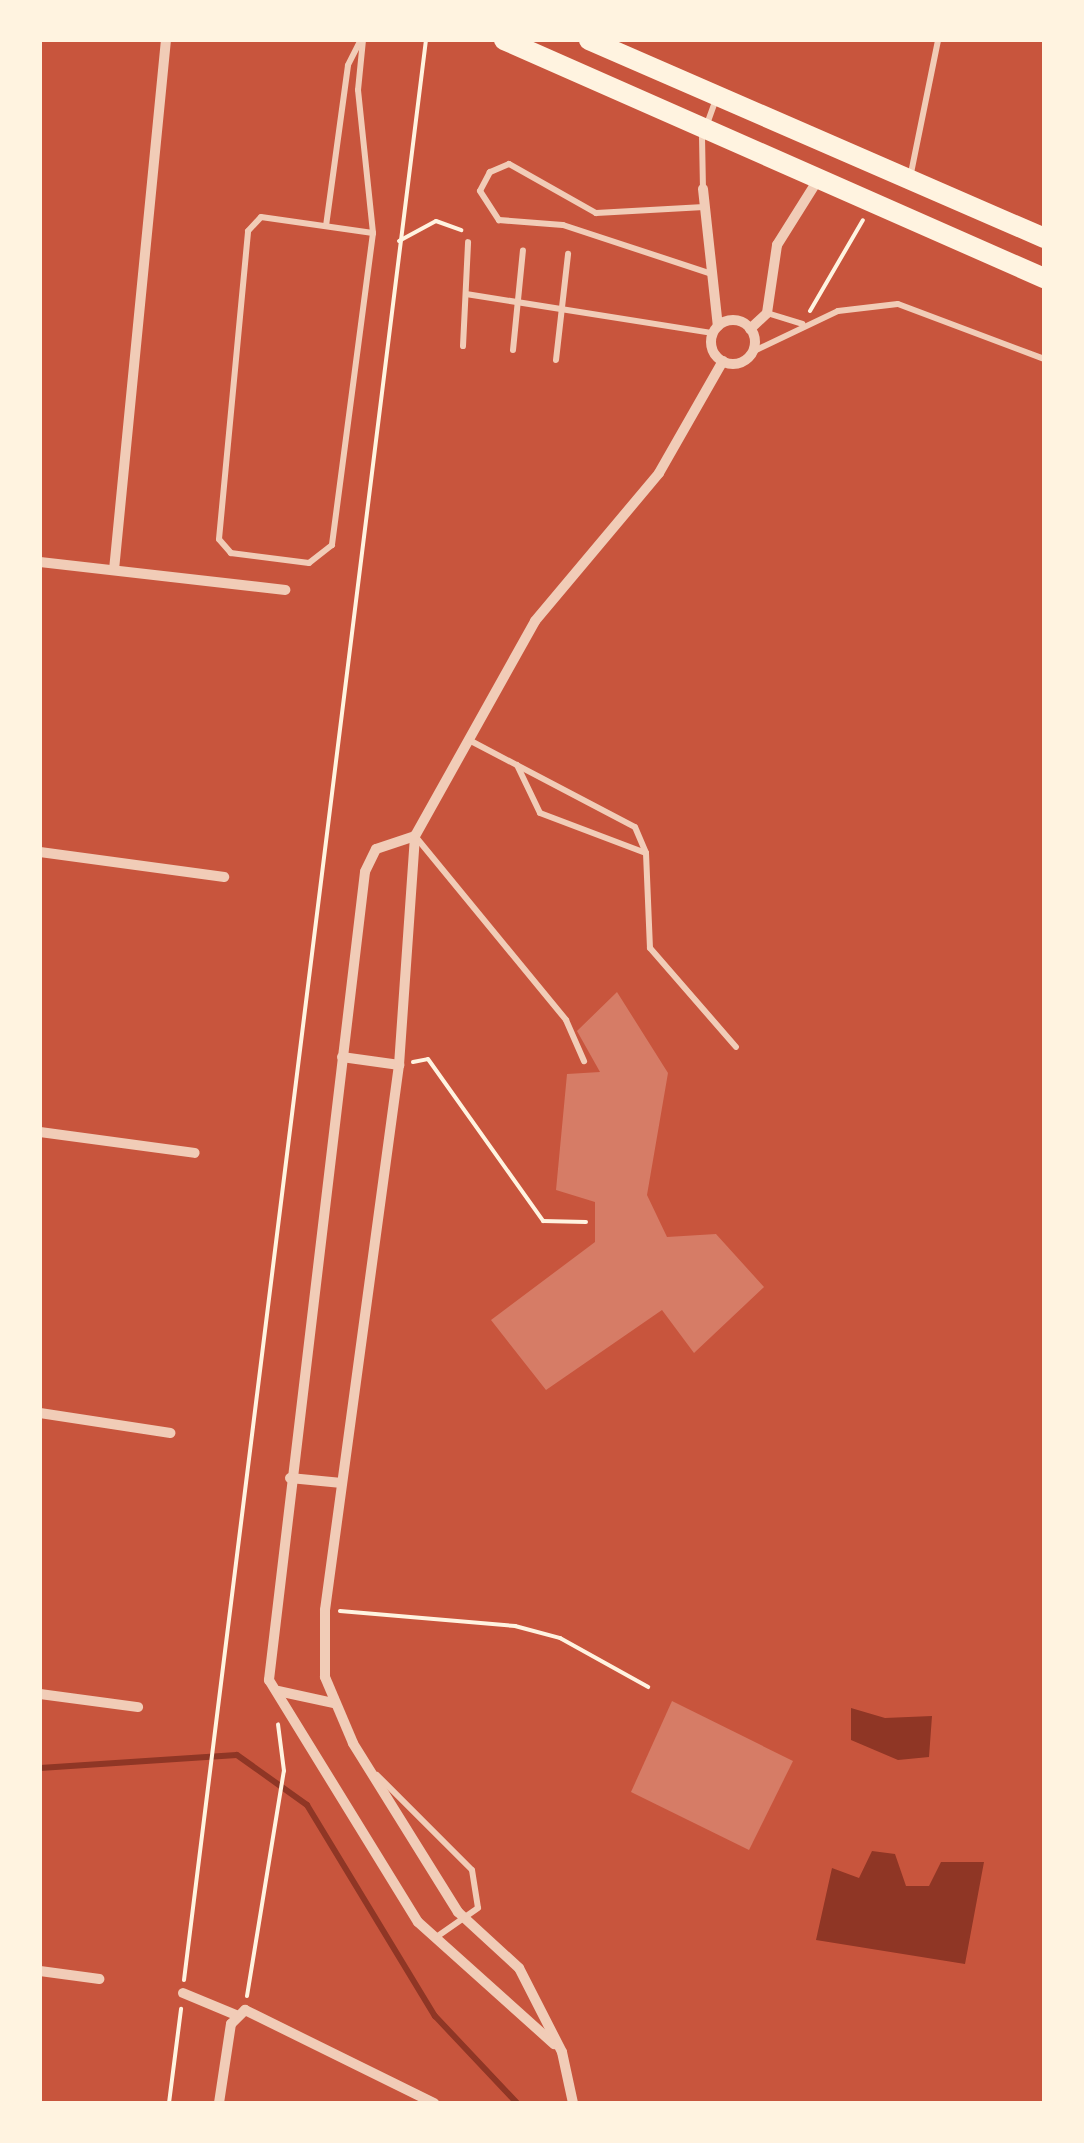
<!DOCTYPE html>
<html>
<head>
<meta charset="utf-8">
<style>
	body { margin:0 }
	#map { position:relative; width:1084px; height:2143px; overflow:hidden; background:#c8553d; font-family:Overpass,sans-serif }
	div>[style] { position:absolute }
	.water>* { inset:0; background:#8f3625 }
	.stream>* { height:6px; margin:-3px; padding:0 3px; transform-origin:3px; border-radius:3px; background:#8f3625 }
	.building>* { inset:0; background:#d67c66 }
	.path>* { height:4px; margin:-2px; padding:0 2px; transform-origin:2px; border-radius:2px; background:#fff3e0 }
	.service>* { height:6px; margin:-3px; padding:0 3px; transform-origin:3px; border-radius:3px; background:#f1ccb7 }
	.minor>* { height:10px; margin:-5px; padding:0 5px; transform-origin:5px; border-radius:5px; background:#f1ccb7 }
	.minor>.ring { margin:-5px; padding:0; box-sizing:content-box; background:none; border:10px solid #f1ccb7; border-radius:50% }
	.primary>* { height:20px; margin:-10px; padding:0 10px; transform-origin:10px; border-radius:10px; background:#fff3e0 }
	span { translate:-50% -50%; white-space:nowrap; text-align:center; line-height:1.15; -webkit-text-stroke:10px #fff3e0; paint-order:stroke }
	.frame { position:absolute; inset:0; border:42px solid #fff3e0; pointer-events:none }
</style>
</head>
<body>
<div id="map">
	<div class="water">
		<i style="clip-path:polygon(851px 1708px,885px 1718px,932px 1716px,929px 1757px,898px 1760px,851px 1740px)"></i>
		<i style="clip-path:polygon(872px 1851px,895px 1854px,906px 1886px,929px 1886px,941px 1862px,984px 1862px,965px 1964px,816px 1940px,832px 1868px,859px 1878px)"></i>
	</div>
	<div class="stream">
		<i style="left:40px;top:1768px;width:197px;rotate:-3.8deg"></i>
		<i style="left:237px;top:1755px;width:86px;rotate:35.5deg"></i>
		<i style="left:307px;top:1805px;width:247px;rotate:58.8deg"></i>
		<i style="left:435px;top:2016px;width:120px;rotate:46.7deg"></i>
	</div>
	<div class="building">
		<i style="clip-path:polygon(617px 992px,668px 1073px,647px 1195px,667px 1237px,716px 1234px,764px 1287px,694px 1353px,662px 1310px,546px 1390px,491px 1320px,595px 1242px,595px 1202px,556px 1190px,567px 1074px,600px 1072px,577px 1031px)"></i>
		<i style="clip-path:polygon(672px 1701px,793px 1761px,749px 1850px,631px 1792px)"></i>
	</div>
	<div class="path">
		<i style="left:399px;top:241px;width:42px;rotate:-28.4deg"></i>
		<i style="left:436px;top:221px;width:27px;rotate:20deg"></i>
		<i style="left:810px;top:311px;width:105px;rotate:-59.8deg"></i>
		<i style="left:413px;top:1062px;width:15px;rotate:-11deg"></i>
		<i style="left:428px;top:1059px;width:199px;rotate:54.6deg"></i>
		<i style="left:543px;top:1221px;width:43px;rotate:1.3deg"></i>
		<i style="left:340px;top:1611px;width:176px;rotate:4.9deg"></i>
		<i style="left:515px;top:1626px;width:47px;rotate:14.9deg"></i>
		<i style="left:560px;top:1638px;width:101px;rotate:29.1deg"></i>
		<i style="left:184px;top:1980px;width:1955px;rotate:-82.89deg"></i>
		<i style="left:247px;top:1996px;width:228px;rotate:-80.7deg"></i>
		<i style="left:284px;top:1771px;width:47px;rotate:-97.3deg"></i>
		<i style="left:169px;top:2103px;width:95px;rotate:-82.7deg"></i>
	</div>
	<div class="service">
		<i style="left:363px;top:40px;width:50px;rotate:95.7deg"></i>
		<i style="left:358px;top:90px;width:144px;rotate:84deg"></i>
		<i style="left:373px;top:233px;width:315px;rotate:97.5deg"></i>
		<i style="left:332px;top:545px;width:29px;rotate:142deg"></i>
		<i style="left:309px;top:563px;width:79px;rotate:-172.7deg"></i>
		<i style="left:231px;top:553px;width:18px;rotate:-131deg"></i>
		<i style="left:219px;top:539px;width:309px;rotate:-84.6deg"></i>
		<i style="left:248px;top:231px;width:19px;rotate:-47deg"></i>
		<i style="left:261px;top:217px;width:113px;rotate:8.1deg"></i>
		<i style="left:910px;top:178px;width:141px;rotate:-78.5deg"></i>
		<i style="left:703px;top:189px;width:51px;rotate:-91.1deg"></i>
		<i style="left:702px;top:138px;width:41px;rotate:-70.3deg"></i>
		<i style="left:704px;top:207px;width:108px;rotate:176.8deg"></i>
		<i style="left:596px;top:213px;width:100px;rotate:-150.6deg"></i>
		<i style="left:509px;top:164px;width:21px;rotate:157deg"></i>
		<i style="left:490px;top:172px;width:21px;rotate:118deg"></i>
		<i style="left:480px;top:191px;width:35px;rotate:57deg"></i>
		<i style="left:499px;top:220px;width:64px;rotate:4.5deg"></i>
		<i style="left:563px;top:225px;width:157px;rotate:18.2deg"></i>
		<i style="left:326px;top:226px;width:162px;rotate:-82.2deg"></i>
		<i style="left:348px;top:65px;width:27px;rotate:-63deg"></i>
		<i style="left:466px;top:294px;width:250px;rotate:9deg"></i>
		<i style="left:767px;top:313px;width:37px;rotate:17deg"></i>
		<i style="left:463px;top:346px;width:104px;rotate:-87.2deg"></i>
		<i style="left:513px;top:350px;width:100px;rotate:-84.3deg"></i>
		<i style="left:752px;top:352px;width:95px;rotate:-25.5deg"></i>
		<i style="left:838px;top:311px;width:60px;rotate:-6.7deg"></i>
		<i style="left:898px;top:304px;width:156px;rotate:20.6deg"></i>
		<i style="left:556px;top:360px;width:107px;rotate:-83.5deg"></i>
		<i style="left:469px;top:740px;width:187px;rotate:27.7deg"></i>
		<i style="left:635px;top:827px;width:28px;rotate:67deg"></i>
		<i style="left:646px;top:853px;width:95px;rotate:87.6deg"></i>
		<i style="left:650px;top:948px;width:131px;rotate:49deg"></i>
		<i style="left:517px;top:765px;width:53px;rotate:64.4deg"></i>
		<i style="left:540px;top:813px;width:113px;rotate:20.7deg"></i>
		<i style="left:415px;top:836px;width:238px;rotate:50.6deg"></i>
		<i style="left:566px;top:1020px;width:45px;rotate:66.3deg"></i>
		<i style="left:377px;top:1775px;width:134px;rotate:45deg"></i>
		<i style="left:472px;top:1870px;width:38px;rotate:81deg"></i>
		<i style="left:478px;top:1908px;width:52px;rotate:145.1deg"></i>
	</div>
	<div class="minor">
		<i style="left:703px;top:189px;width:138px;rotate:83.8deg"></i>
		<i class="ring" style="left:711px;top:320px;width:34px;height:34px"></i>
		<i style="left:750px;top:329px;width:23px;rotate:-43deg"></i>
		<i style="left:767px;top:313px;width:69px;rotate:-81.6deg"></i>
		<i style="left:777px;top:245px;width:79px;rotate:-57.9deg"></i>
		<i style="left:40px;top:562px;width:247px;rotate:6.5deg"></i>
		<i style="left:114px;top:570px;width:533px;rotate:-84.4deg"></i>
		<i style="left:415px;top:836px;width:41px;rotate:161.6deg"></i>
		<i style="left:376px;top:849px;width:25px;rotate:116deg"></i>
		<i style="left:365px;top:872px;width:814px;rotate:96.78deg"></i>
		<i style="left:269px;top:1680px;width:284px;rotate:58.4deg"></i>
		<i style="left:418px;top:1922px;width:183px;rotate:41.9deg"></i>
		<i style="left:40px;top:852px;width:186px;rotate:7.7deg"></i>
		<i style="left:342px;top:1057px;width:58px;rotate:8deg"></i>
		<i style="left:40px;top:1132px;width:156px;rotate:7.7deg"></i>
		<i style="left:40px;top:1413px;width:132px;rotate:8.7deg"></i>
		<i style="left:290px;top:1478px;width:52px;rotate:5.5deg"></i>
		<i style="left:278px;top:1691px;width:56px;rotate:12.3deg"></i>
		<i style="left:40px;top:1694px;width:99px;rotate:7.6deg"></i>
		<i style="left:40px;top:1971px;width:60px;rotate:7.7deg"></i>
		<i style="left:183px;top:1993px;width:57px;rotate:22.5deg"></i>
		<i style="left:219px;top:2103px;width:80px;rotate:-81.4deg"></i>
		<i style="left:231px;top:2024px;width:20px;rotate:-45deg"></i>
		<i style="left:245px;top:2010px;width:211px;rotate:26.2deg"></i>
		<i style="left:573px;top:2103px;width:52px;rotate:-102.2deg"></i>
		<i style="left:562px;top:2052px;width:94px;rotate:-117.1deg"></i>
		<i style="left:519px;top:1968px;width:83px;rotate:-137.4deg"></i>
		<i style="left:458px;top:1912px;width:199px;rotate:-121.9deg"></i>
		<i style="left:353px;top:1743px;width:72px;rotate:-113deg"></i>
		<i style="left:325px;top:1677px;width:67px;rotate:-90deg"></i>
		<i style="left:325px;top:1610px;width:550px;rotate:-82.27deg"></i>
		<i style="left:399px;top:1065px;width:230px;rotate:-86deg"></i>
		<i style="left:415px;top:836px;width:246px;rotate:-60.8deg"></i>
		<i style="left:535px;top:621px;width:193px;rotate:-50deg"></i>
		<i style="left:659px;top:473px;width:129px;rotate:-60.3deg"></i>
	</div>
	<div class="primary">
		<i style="left:504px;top:40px;width:590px;rotate:23.79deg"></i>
		<i style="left:589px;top:40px;width:496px;rotate:23.5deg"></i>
	</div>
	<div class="frame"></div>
</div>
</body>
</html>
